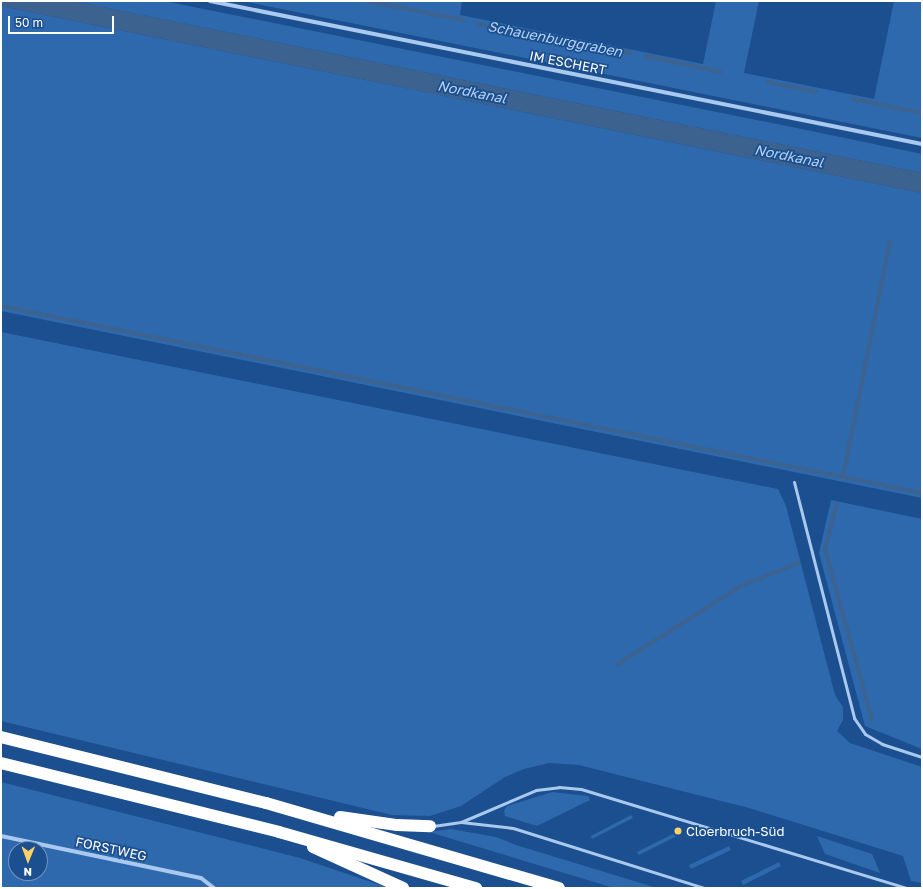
<!DOCTYPE html>
<html>
<head>
<meta charset="utf-8">
<style>
	body { margin:0 }
	#map { position:relative; width:923px; height:889px; overflow:hidden; background:#1b4f8f; font-family:"Golos Text",sans-serif }
	div>[style] { position:absolute }
	.green>* { inset:0; background:#2e69ad }
	.water>* { inset:0; background:#3c6290 }
	.stream>* { height:4px; margin:-2px; padding:0 2px; transform-origin:2px; border-radius:2px; background:#3c6290 }
	.service>* { height:3px; margin:-1.5px; padding:0 1.5px; transform-origin:1.5px; border-radius:1.5px; background:#a9c9ee }
	.minor>* { height:4px; margin:-2px; padding:0 2px; transform-origin:2px; border-radius:2px; background:#a9c9ee }
	.motorway>* { height:12px; margin:-6px; padding:0 6px; transform-origin:6px; border-radius:6px; background:#fff }
	.dots>* { width:11px; height:11px; translate:-50% -50%; box-sizing:border-box; border:2px solid #1b4f8f; border-radius:50% }
	span { translate:-50% -50%; white-space:nowrap; text-align:center; line-height:1.15; -webkit-text-stroke:3.5px #1b4f8f; paint-order:stroke }
	.street-label { font-size:13px; color:#fff }
	.poi-label { font-size:13px; color:#fff }
	.left { translate:0 -50%; text-align:left }
	.water-label { font-size:14px; color:#b5d3f5; font-style:italic }
	.frame { position:absolute; inset:0; border:2px solid #fff; pointer-events:none }
	.north { position:absolute; left:8px; top:841px; width:40px; height:40px; box-sizing:border-box; background:#1b4f8f; border:1px solid #7695bc; border-radius:50%; rotate:181deg; font-size:11px; font-weight:700; line-height:16px; text-align:center; color:#fff }
	.north::after { content:''; display:block; margin:auto; width:14px; height:18px; background:#ffd166; clip-path:polygon(50% 0,100% 100%,50% 72%,0 100%) }
	.scale { position:absolute; left:8px; top:16px; width:106px; height:18px; box-sizing:border-box; border:2px solid #fff; border-top:0; padding-left:5px; font-size:12px; line-height:14px; white-space:nowrap; color:#fff; -webkit-text-stroke:3px #1b4f8f; paint-order:stroke }
</style>
</head>
<body>
<div id="map">
	<div class="green">
		<i style="clip-path:polygon(73px 1px,164px 1px,792px 127px,922px 154px,922px 173px)"></i>
		<i style="clip-path:polygon(242px 1px,462px 1px,460px 15px,703px 64px,716px 1px,759px 1px,744px 73px,874px 99px,894px 1px,922px 1px,922px 138px)"></i>
		<i style="clip-path:polygon(1px 6px,922px 193px,922px 498px,1px 311px)"></i>
		<i style="clip-path:polygon(1px 332px,778px 489px,786px 506px,835px 695px,843px 707px,843px 720px,837px 731px,850px 743px,922px 767px,922px 883px,911px 881px,903px 856px,749px 808px,579px 765px,549px 763px,524px 769px,505px 777px,461px 806px,430px 816px,392px 815px,1px 721px)"></i>
		<i style="clip-path:polygon(831px 500px,922px 519px,922px 749px,865px 726px,819px 553px)"></i>
		<i style="clip-path:polygon(evenodd,1px 782px,300px 858px,389px 888px,1px 888px,1px 782px,16px 849px,40px 849px,40px 873px,16px 873px,16px 849px)"></i>
		<i style="clip-path:polygon(552px 792px,588px 796px,590px 800px,537px 826px,505px 816px,504px 810px,507px 806px)"></i>
		<i style="clip-path:polygon(631px 815px,633px 818px,592px 839px,591px 836px)"></i>
		<i style="clip-path:polygon(451px 829px,496px 837px,516px 845px,657px 888px,614px 888px,429px 832px)"></i>
		<i style="clip-path:polygon(677px 832px,679px 835px,639px 855px,637px 852px)"></i>
		<i style="clip-path:polygon(817px 836px,872px 854px,880px 873px,825px 854px)"></i>
		<i style="clip-path:polygon(729px 846px,731px 850px,691px 869px,689px 865px)"></i>
		<i style="clip-path:polygon(779px 862px,781px 866px,743px 885px,741px 881px)"></i>
	</div>
	<div class="water">
		<i style="clip-path:polygon(1px 1px,73px 1px,922px 173px,922px 193px,1px 6px)"></i>
	</div>
	<div class="stream">
		<i style="left:367px;top:1px;width:98px;rotate:11.2deg"></i>
		<i style="left:479px;top:24px;width:155px;rotate:10.8deg"></i>
		<i style="left:646px;top:56px;width:76px;rotate:12.2deg"></i>
		<i style="left:768px;top:82px;width:49px;rotate:11.8deg"></i>
		<i style="left:853px;top:99px;width:70px;rotate:11.5deg"></i>
		<i style="left:1px;top:306px;width:940px;rotate:11.48deg"></i>
		<i style="left:843px;top:476px;width:240px;rotate:-78.7deg"></i>
		<i style="left:837px;top:504px;width:47px;rotate:104.9deg"></i>
		<i style="left:825px;top:549px;width:177px;rotate:74.6deg"></i>
		<i style="left:618px;top:664px;width:146px;rotate:-32.4deg"></i>
		<i style="left:741px;top:586px;width:62px;rotate:-21.6deg"></i>
	</div>
	<div class="service">
		<i style="left:794px;top:482px;width:244px;rotate:75.7deg"></i>
		<i style="left:854px;top:718px;width:19px;rotate:55deg"></i>
		<i style="left:865px;top:734px;width:20px;rotate:30deg"></i>
		<i style="left:882px;top:744px;width:42px;rotate:18deg"></i>
		<i style="left:461px;top:822px;width:82px;rotate:-23.1deg"></i>
		<i style="left:536px;top:790px;width:23px;rotate:-7deg"></i>
		<i style="left:559px;top:787px;width:22px;rotate:5deg"></i>
		<i style="left:581px;top:789px;width:340px;rotate:16.9deg"></i>
		<i style="left:433px;top:826px;width:28px;rotate:-8deg"></i>
		<i style="left:461px;top:822px;width:52px;rotate:6.6deg"></i>
		<i style="left:513px;top:828px;width:201px;rotate:17.4deg"></i>
	</div>
	<div class="minor">
		<i style="left:210px;top:1px;width:726px;rotate:11.36deg"></i>
		<i style="left:1px;top:836px;width:204px;rotate:11.9deg"></i>
		<i style="left:201px;top:878px;width:16px;rotate:38deg"></i>
	</div>
	<div class="motorway">
		<i style="left:1px;top:737px;width:273px;rotate:14deg"></i>
		<i style="left:266px;top:803px;width:305px;rotate:16.2deg"></i>
		<i style="left:1px;top:763px;width:286px;rotate:13.9deg"></i>
		<i style="left:279px;top:832px;width:205px;rotate:15.9deg"></i>
		<i style="left:340px;top:817px;width:58px;rotate:8deg"></i>
		<i style="left:397px;top:825px;width:33px;rotate:2deg"></i>
		<i style="left:313px;top:847px;width:99px;rotate:24.5deg"></i>
	</div>
	<div class="dots">
		<i style="left:678px;top:831px;background:#ffd166"></i>
	</div>
	<div class="street-label">
		<span style="left:568px;top:63px;rotate:11deg">IM ESCHERT</span>
		<span style="left:111px;top:849px;rotate:12deg">FORSTWEG</span>
	</div>
	<div class="poi-label">
		<span class="left" style="left:686px;top:831px">Cloerbruch-Süd</span>
	</div>
	<div class="water-label">
		<span style="left:555px;top:39px;rotate:11deg">Schauenburggraben</span>
		<span style="left:472px;top:92px;rotate:11deg">Nordkanal</span>
		<span style="left:789px;top:156px;rotate:11deg">Nordkanal</span>
	</div>
	<div class="frame"></div>
	<div class="north">N</div>
	<div class="scale">50 m</div>
</div>
</body>
</html>
